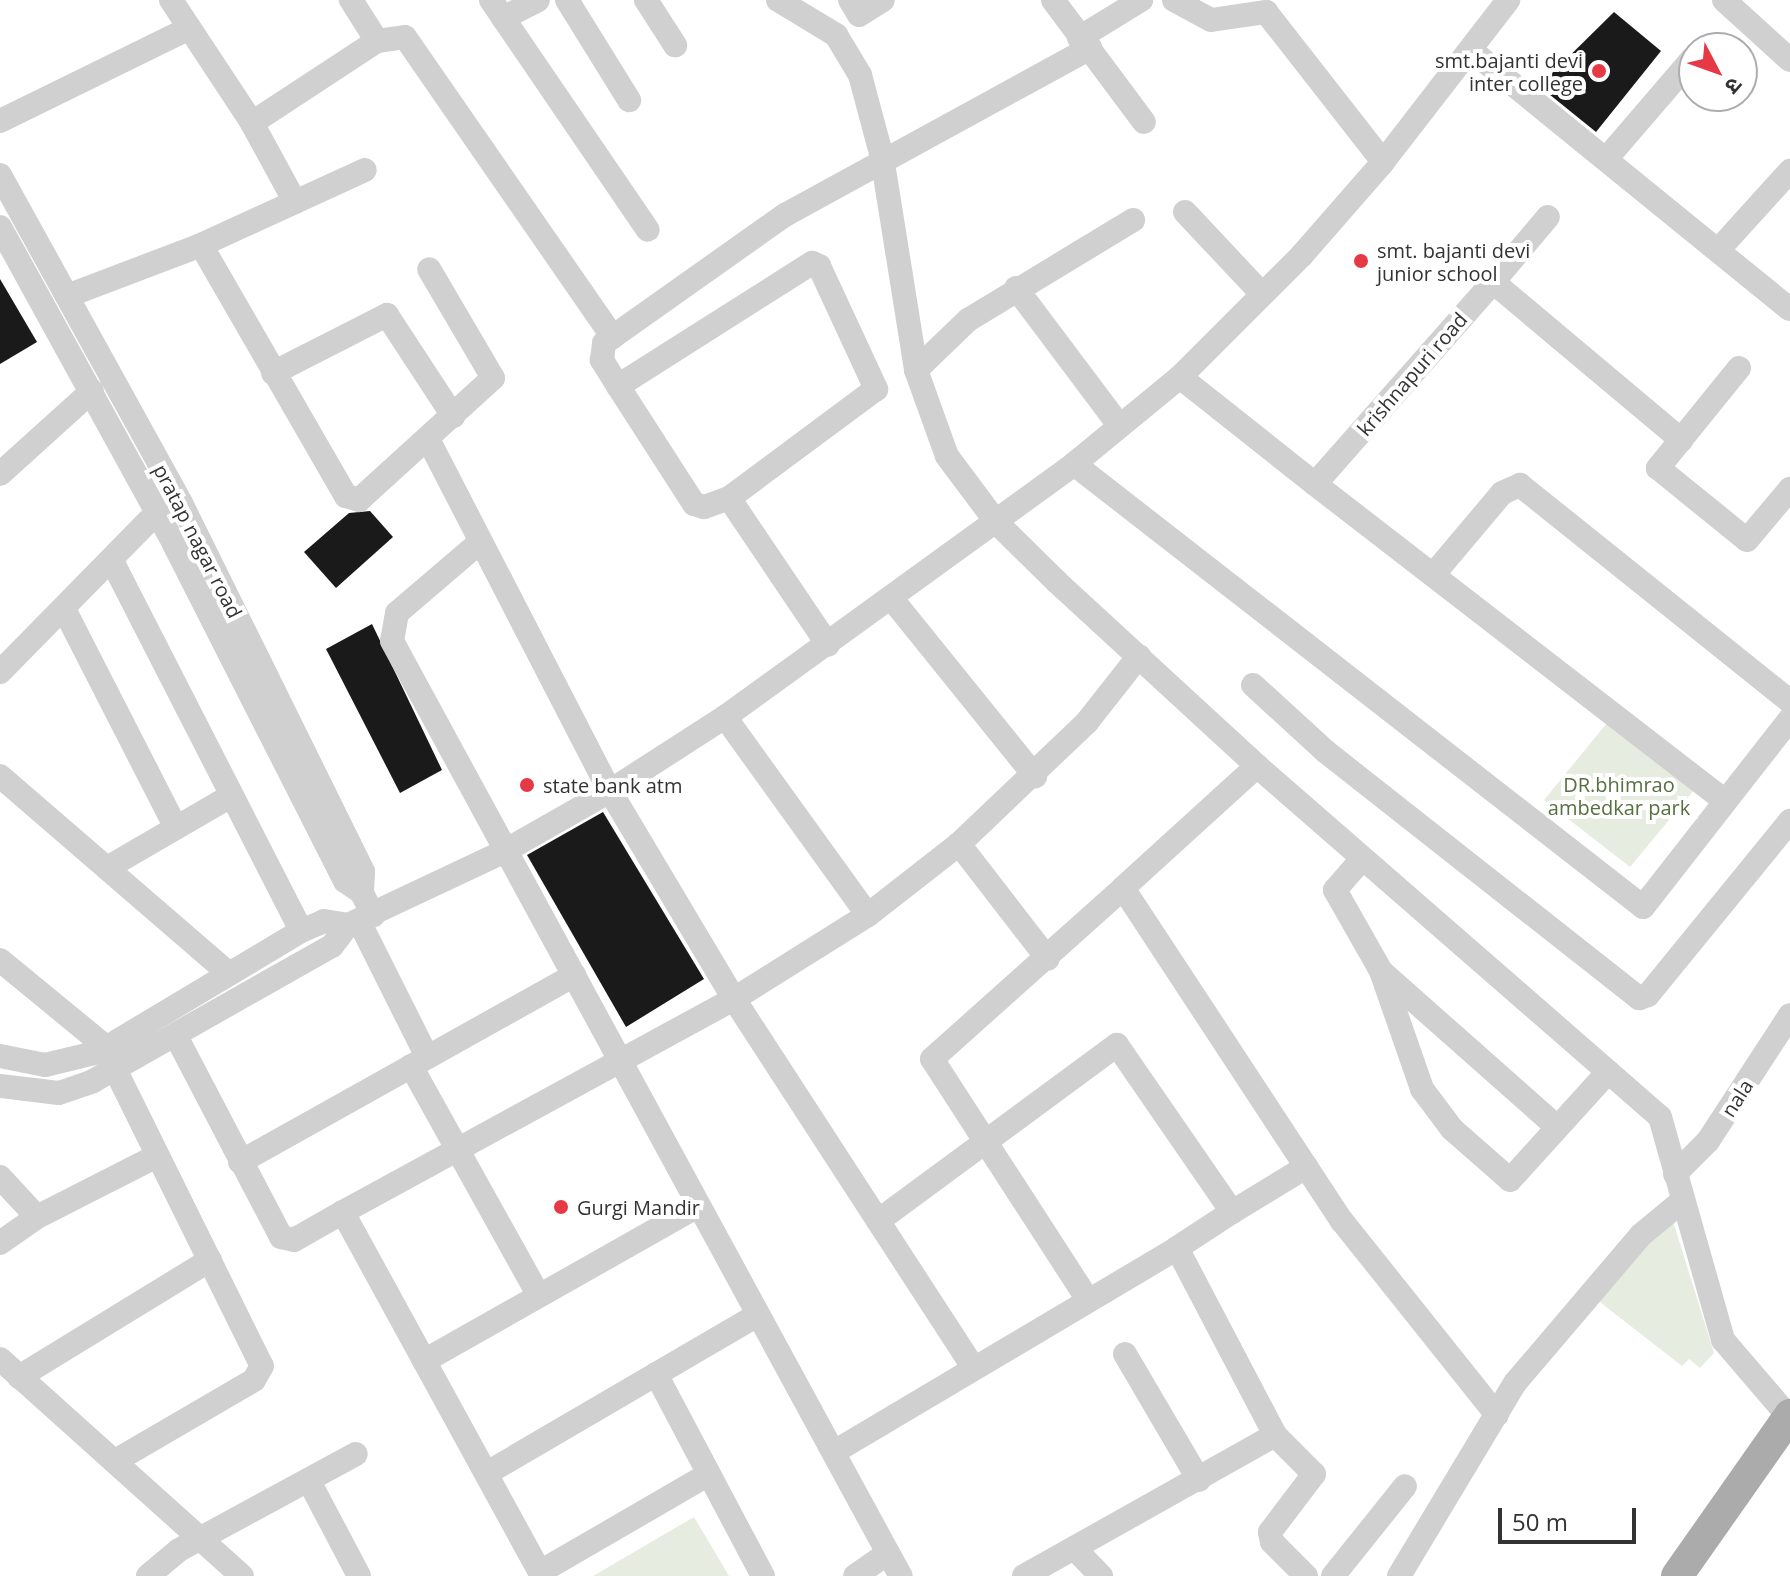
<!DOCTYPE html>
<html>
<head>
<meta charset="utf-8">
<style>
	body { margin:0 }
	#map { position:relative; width:1790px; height:1576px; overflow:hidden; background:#fff; font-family:"Open Sans","Noto Sans Devanagari",sans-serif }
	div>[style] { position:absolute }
	.green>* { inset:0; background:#e6ecdf }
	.building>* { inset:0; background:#1a1a1a }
	.minor>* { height:24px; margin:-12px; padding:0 12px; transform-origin:12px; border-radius:12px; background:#d0d0d0 }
	.major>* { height:32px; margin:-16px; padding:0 16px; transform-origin:16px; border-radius:16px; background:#ababab }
	.dots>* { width:22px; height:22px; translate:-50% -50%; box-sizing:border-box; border:4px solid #fff; border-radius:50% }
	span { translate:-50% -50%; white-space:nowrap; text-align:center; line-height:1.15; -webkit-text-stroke:8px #fff; paint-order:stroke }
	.poi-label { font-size:20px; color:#333 }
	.right { translate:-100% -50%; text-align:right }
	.left { translate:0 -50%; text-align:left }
	.street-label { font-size:20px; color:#333 }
	.park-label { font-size:20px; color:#56703f }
	.north { position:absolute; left:1678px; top:32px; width:80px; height:80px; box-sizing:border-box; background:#fff; border:2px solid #adadad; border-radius:50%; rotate:131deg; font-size:22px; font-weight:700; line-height:32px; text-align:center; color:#333 }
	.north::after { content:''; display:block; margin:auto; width:28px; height:36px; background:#e63946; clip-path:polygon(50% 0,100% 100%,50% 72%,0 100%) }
	.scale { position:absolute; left:1498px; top:1508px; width:138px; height:36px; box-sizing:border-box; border:4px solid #333; border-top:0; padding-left:10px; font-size:24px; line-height:28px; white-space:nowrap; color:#333; -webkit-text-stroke:6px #fff; paint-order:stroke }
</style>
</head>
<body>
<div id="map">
	<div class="green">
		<i style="clip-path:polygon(1607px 723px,1694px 790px,1630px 867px,1544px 800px)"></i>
		<i style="clip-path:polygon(1672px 1218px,1714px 1353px,1700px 1368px,1689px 1359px,1682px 1366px,1596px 1299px)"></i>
		<i style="clip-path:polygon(694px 1517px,729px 1576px,593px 1576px)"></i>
	</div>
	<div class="building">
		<i style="clip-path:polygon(1614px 12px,1661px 51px,1596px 132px,1539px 86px)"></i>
		<i style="clip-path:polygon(0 279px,37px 342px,0 364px)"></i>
		<i style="clip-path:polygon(370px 511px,393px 537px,336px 588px,304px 552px,349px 513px)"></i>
		<i style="clip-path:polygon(372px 624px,442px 770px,400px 793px,326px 649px)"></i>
		<i style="clip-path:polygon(603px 812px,704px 979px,626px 1027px,527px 855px)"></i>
	</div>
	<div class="minor">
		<i style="left:171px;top:0;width:147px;rotate:56.6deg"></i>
		<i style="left:252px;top:123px;width:149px;rotate:-33.3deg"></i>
		<i style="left:377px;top:41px;width:49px;rotate:-122.4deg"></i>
		<i style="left:491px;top:0;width:278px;rotate:55.7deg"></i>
		<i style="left:567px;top:0;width:118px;rotate:58.2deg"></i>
		<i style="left:646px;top:0;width:54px;rotate:57.2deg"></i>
		<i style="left:778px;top:0;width:68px;rotate:31.1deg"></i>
		<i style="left:836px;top:35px;width:47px;rotate:59deg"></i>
		<i style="left:860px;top:75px;width:85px;rotate:75deg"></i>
		<i style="left:882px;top:157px;width:216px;rotate:80.9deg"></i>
		<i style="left:916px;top:370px;width:91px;rotate:70.2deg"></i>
		<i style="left:947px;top:456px;width:84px;rotate:53.3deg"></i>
		<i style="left:997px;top:523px;width:84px;rotate:44.5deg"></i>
		<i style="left:1057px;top:582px;width:272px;rotate:42.6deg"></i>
		<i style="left:1257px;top:766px;width:534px;rotate:41.05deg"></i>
		<i style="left:1660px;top:1117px;width:232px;rotate:74.2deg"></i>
		<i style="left:1723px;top:1340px;width:101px;rotate:49.4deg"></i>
		<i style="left:850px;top:0;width:17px;rotate:59deg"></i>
		<i style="left:859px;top:15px;width:28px;rotate:-32deg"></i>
		<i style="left:1053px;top:0;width:152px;rotate:53.3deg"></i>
		<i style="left:1174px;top:0;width:42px;rotate:28.4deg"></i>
		<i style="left:1211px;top:20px;width:56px;rotate:-8.3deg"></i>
		<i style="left:1266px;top:12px;width:190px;rotate:52deg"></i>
		<i style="left:1724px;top:0;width:89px;rotate:42.3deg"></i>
		<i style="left:503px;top:18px;width:39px;rotate:-27deg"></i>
		<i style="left:1079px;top:38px;width:73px;rotate:-31.5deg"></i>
		<i style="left:377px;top:41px;width:28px;rotate:-8deg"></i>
		<i style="left:405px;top:37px;width:365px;rotate:55.3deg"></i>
		<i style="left:1472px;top:51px;width:409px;rotate:39.1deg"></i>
		<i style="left:0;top:121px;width:209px;rotate:-26.1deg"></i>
		<i style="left:252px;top:123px;width:90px;rotate:61.4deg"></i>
		<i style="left:1607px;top:158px;width:132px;rotate:-49.3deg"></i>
		<i style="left:0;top:175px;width:375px;rotate:61.1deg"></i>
		<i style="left:181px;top:503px;width:411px;rotate:63.7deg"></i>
		<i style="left:363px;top:872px;width:21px;rotate:93deg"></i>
		<i style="left:362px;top:893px;width:25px;rotate:64deg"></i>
		<i style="left:1185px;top:212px;width:112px;rotate:46.8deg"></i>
		<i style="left:0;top:227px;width:362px;rotate:61.2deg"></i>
		<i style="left:174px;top:544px;width:378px;rotate:63.1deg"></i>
		<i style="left:345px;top:881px;width:21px;rotate:35deg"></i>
		<i style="left:201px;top:245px;width:180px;rotate:-24.6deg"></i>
		<i style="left:1721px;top:247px;width:103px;rotate:-47.8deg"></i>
		<i style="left:1493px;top:282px;width:85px;rotate:-49.8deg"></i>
		<i style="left:1016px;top:288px;width:171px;rotate:53.1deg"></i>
		<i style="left:67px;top:296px;width:143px;rotate:-20.8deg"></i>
		<i style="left:201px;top:245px;width:290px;rotate:60deg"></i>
		<i style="left:346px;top:496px;width:14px;rotate:17deg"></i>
		<i style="left:359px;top:500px;width:181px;rotate:-42.3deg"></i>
		<i style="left:493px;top:378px;width:126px;rotate:-120.4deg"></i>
		<i style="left:1739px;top:368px;width:129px;rotate:129deg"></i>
		<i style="left:1658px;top:468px;width:114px;rotate:39deg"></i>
		<i style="left:1747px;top:540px;width:67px;rotate:-49.9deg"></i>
		<i style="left:916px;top:370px;width:72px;rotate:-43.9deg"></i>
		<i style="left:968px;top:320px;width:193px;rotate:-31.2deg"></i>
		<i style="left:273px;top:373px;width:128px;rotate:-27deg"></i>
		<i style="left:387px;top:315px;width:121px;rotate:56.8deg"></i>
		<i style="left:1180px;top:377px;width:172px;rotate:38.4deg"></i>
		<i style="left:1315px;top:484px;width:269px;rotate:-48.6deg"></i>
		<i style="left:1493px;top:282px;width:246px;rotate:40deg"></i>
		<i style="left:618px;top:386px;width:230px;rotate:-32.4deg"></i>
		<i style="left:812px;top:263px;width:8px;rotate:23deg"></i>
		<i style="left:819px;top:266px;width:136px;rotate:65.1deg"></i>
		<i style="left:876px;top:389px;width:183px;rotate:143.4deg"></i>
		<i style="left:729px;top:498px;width:27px;rotate:160deg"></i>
		<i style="left:704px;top:507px;width:10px;rotate:-163deg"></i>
		<i style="left:694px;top:504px;width:140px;rotate:-122.8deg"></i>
		<i style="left:618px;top:386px;width:31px;rotate:-122deg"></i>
		<i style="left:602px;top:360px;width:17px;rotate:-83deg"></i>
		<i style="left:604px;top:343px;width:222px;rotate:-35.3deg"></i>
		<i style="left:785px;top:215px;width:348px;rotate:-28.7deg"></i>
		<i style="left:428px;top:439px;width:396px;rotate:62.7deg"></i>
		<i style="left:610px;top:791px;width:242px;rotate:59.2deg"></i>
		<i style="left:734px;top:999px;width:158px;rotate:-32.1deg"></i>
		<i style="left:868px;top:915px;width:115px;rotate:-38deg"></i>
		<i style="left:959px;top:844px;width:145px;rotate:52.3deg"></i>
		<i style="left:1074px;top:464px;width:721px;rotate:37.9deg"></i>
		<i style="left:1643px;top:907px;width:239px;rotate:-52deg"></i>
		<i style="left:0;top:474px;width:124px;rotate:-42.1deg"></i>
		<i style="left:1315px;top:484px;width:518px;rotate:37.71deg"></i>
		<i style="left:729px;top:498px;width:177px;rotate:56deg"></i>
		<i style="left:480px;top:542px;width:109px;rotate:139.5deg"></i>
		<i style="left:397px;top:613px;width:28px;rotate:100deg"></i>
		<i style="left:392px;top:641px;width:1038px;rotate:61.46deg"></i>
		<i style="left:888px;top:1553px;width:40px;rotate:145.1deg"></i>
		<i style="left:112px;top:561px;width:415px;rotate:62.9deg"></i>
		<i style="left:1433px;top:575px;width:107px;rotate:-49.9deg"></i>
		<i style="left:1502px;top:493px;width:20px;rotate:-24deg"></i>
		<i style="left:1520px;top:485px;width:346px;rotate:38.7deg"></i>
		<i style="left:892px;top:599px;width:228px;rotate:51.1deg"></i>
		<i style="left:64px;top:609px;width:242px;rotate:62.9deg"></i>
		<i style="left:0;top:672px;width:224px;rotate:-45.5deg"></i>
		<i style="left:1253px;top:685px;width:98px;rotate:42.5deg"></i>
		<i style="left:1325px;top:751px;width:400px;rotate:38.2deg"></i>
		<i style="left:1639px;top:998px;width:9px;rotate:-18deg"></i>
		<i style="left:1648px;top:995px;width:225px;rotate:-50.8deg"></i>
		<i style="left:725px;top:717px;width:244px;rotate:54.2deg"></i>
		<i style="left:1257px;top:766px;width:181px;rotate:137.7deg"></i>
		<i style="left:1123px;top:888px;width:399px;rotate:56.7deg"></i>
		<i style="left:1342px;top:1221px;width:248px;rotate:51.4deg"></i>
		<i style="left:0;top:776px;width:300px;rotate:40.8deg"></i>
		<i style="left:959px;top:844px;width:177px;rotate:-43.6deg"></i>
		<i style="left:1087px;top:722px;width:84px;rotate:-51.8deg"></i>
		<i style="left:1362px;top:859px;width:41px;rotate:131.1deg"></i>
		<i style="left:1335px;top:890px;width:93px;rotate:60.4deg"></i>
		<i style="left:1381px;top:971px;width:125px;rotate:70.8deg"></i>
		<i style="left:1422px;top:1089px;width:50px;rotate:53.1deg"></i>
		<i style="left:1452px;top:1129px;width:77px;rotate:41.3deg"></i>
		<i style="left:1510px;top:1180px;width:146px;rotate:-47.8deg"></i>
		<i style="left:107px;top:868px;width:141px;rotate:-30.2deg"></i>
		<i style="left:359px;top:921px;width:152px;rotate:63.4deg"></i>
		<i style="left:348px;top:925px;width:171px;rotate:-25.2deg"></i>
		<i style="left:503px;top:852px;width:123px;rotate:-29.7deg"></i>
		<i style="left:610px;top:791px;width:137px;rotate:-32.8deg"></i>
		<i style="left:725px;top:717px;width:431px;rotate:-35.9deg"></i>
		<i style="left:1074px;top:464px;width:137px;rotate:-39.4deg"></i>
		<i style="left:1180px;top:377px;width:173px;rotate:-45deg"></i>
		<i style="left:1302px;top:255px;width:123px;rotate:-48.9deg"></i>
		<i style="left:1383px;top:162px;width:205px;rotate:-52.3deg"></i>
		<i style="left:0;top:960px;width:139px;rotate:39.4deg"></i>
		<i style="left:1383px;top:973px;width:230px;rotate:41.5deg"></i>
		<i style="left:176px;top:1036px;width:227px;rotate:62.4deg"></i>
		<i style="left:281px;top:1237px;width:13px;rotate:13deg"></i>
		<i style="left:294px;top:1240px;width:56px;rotate:-29.7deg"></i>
		<i style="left:0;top:1056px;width:46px;rotate:11.3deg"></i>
		<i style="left:45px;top:1065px;width:56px;rotate:-13.5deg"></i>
		<i style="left:99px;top:1052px;width:235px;rotate:-30.9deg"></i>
		<i style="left:301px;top:931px;width:25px;rotate:-23deg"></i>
		<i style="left:324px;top:921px;width:24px;rotate:9deg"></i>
		<i style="left:411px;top:1066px;width:263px;rotate:60.9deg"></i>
		<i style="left:115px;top:1069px;width:331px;rotate:63.7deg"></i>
		<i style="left:262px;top:1366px;width:16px;rotate:120deg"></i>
		<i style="left:254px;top:1380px;width:159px;rotate:149.7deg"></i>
		<i style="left:0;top:1086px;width:59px;rotate:6.8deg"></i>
		<i style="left:59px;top:1093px;width:36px;rotate:-19deg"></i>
		<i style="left:93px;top:1081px;width:274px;rotate:-29.5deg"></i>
		<i style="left:332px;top:946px;width:26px;rotate:-53deg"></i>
		<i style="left:240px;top:1162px;width:383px;rotate:-29.2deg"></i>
		<i style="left:1675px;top:1174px;width:47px;rotate:-45deg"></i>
		<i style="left:1708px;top:1141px;width:150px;rotate:-56.9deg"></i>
		<i style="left:0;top:1177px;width:54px;rotate:47.2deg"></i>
		<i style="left:1232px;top:1212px;width:87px;rotate:-31.3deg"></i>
		<i style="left:878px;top:1221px;width:297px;rotate:-36.4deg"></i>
		<i style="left:1117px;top:1045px;width:203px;rotate:55.4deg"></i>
		<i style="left:1232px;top:1212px;width:66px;rotate:146.8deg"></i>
		<i style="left:0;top:1243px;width:45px;rotate:-35.1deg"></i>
		<i style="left:37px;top:1217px;width:130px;rotate:-27deg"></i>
		<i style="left:1088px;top:1300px;width:287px;rotate:-122.9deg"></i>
		<i style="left:932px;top:1059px;width:256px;rotate:-41.8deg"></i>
		<i style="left:1125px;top:1354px;width:146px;rotate:59.6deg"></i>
		<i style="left:0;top:1359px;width:325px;rotate:41.9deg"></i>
		<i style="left:424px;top:1361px;width:315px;rotate:-29.5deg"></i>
		<i style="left:656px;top:1374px;width:229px;rotate:62.1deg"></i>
		<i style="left:19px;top:1377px;width:224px;rotate:-31.5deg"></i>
		<i style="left:834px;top:1452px;width:399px;rotate:-30.7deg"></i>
		<i style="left:1177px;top:1248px;width:211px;rotate:62.3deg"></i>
		<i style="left:1275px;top:1435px;width:55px;rotate:45deg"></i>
		<i style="left:1314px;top:1474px;width:73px;rotate:127.2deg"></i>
		<i style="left:1270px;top:1532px;width:10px;rotate:79deg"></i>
		<i style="left:1272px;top:1542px;width:48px;rotate:45deg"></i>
		<i style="left:487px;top:1473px;width:313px;rotate:-30.3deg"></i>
		<i style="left:309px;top:1481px;width:107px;rotate:62.2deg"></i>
		<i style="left:1074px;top:1548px;width:39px;rotate:46deg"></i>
		<i style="left:888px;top:1553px;width:26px;rotate:61deg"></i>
		<i style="left:540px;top:1572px;width:195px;rotate:-30.1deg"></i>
		<i style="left:148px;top:1576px;width:40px;rotate:-40deg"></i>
		<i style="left:179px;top:1550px;width:201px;rotate:-28.5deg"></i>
		<i style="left:542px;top:1576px;width:415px;rotate:-118.7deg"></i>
		<i style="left:343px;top:1212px;width:445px;rotate:-28.6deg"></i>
		<i style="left:734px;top:999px;width:440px;rotate:57deg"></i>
		<i style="left:1024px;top:1576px;width:288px;rotate:-29.3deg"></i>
		<i style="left:1333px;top:1576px;width:115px;rotate:-51.3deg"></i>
		<i style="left:1399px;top:1576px;width:225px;rotate:-59deg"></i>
		<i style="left:1515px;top:1383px;width:194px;rotate:-49.6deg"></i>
		<i style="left:1641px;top:1235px;width:53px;rotate:-39.7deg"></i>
	</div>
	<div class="major">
		<i style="left:1677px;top:1576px;width:197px;rotate:-54.9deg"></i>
	</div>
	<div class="dots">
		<i style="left:1599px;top:71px;background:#e63946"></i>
		<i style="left:1361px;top:261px;background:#e63946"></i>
		<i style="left:527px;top:785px;background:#e63946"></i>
		<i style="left:561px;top:1207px;background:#e63946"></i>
	</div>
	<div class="poi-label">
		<span class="right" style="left:1583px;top:72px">smt.bajanti devi<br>inter college</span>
		<span class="left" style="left:1377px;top:262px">smt. bajanti devi<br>junior school</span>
		<span class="left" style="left:543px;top:785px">state bank atm</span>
		<span class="left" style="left:577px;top:1207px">Gurgi Mandir</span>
	</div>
	<div class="street-label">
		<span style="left:1412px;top:374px;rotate:-49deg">krishnapuri road</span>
		<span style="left:198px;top:541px;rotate:63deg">pratap nagar road</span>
		<span style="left:1737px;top:1098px;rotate:-57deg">nala</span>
	</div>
	<div class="park-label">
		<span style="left:1619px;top:796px">DR.bhimrao<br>ambedkar park</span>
	</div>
	<div class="north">उ</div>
	<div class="scale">50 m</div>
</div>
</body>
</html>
